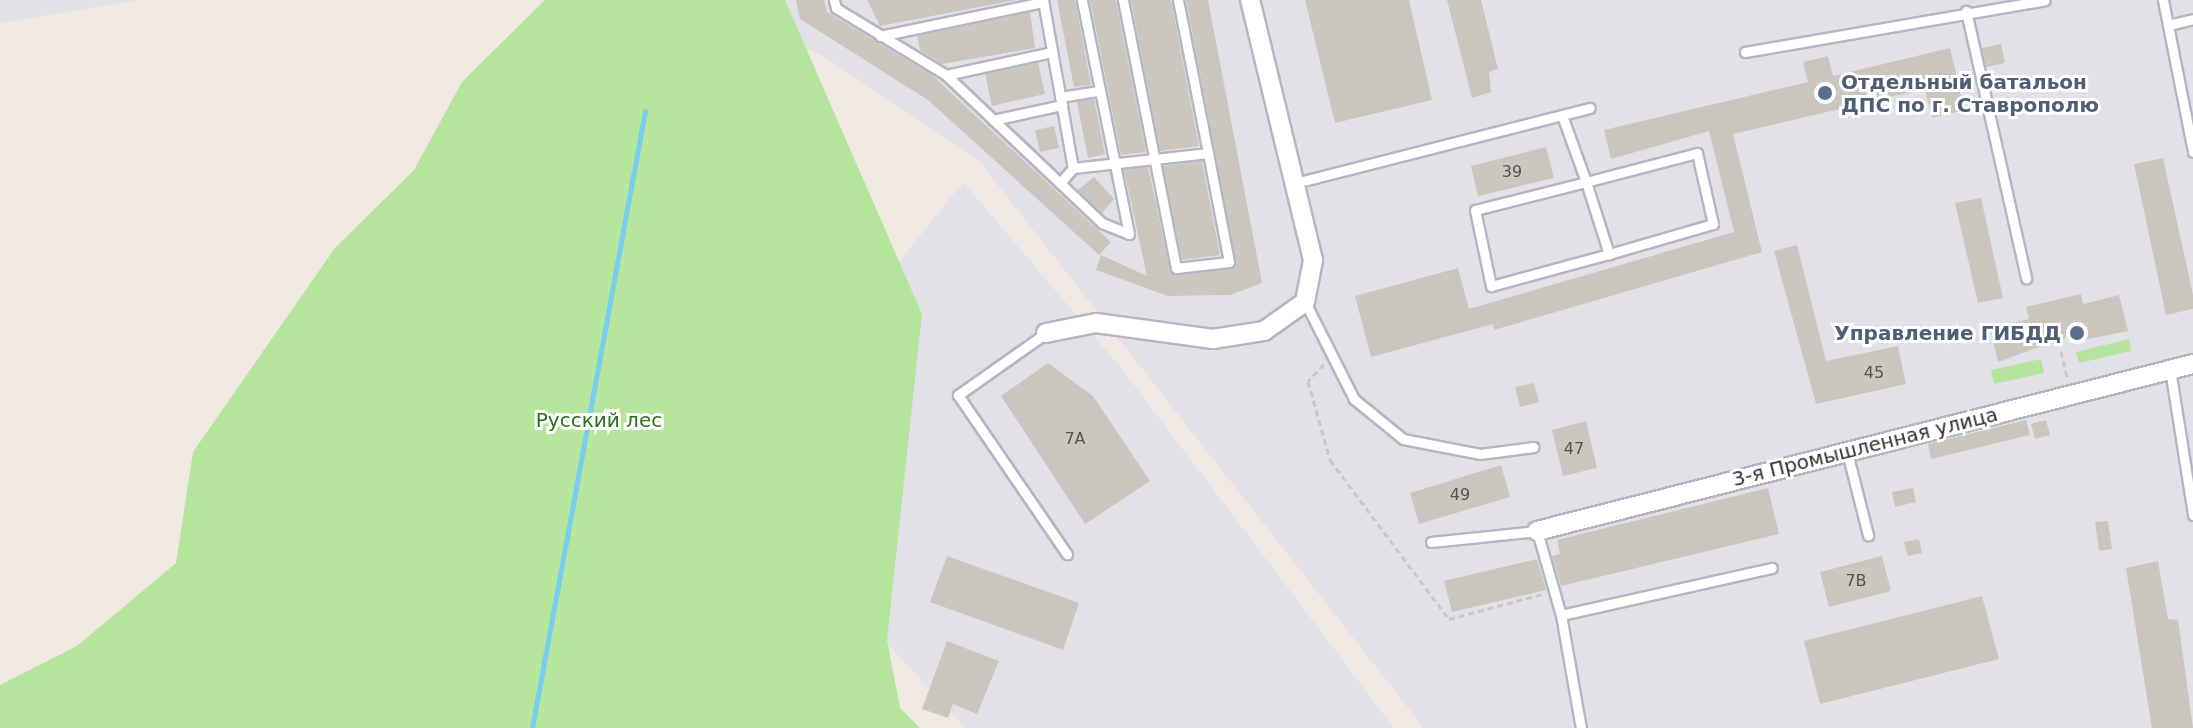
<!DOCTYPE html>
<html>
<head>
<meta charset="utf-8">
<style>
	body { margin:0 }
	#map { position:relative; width:2193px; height:728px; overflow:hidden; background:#efe9e1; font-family:"DejaVu Sans",sans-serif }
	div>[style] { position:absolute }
	.industrial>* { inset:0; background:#e3e1e8 }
	.green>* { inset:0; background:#b6e59e }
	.stream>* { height:5px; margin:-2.5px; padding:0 2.5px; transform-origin:2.5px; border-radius:2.5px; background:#75cff0 }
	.building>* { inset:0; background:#cbc7bf }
	.path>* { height:3px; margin-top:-1.5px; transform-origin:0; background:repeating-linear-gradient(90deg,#c9c9c9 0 6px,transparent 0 10px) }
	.roads { filter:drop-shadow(2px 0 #b4b7c1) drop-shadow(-2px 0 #b4b7c1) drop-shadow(0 2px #b4b7c1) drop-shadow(0 -2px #b4b7c1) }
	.service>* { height:9px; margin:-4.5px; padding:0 4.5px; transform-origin:4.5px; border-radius:4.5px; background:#fff }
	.minor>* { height:18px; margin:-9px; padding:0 9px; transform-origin:9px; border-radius:9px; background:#fff }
	.dots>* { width:22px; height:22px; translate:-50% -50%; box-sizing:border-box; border:4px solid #fff; border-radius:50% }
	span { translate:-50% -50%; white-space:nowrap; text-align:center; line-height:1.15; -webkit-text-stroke:6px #fff; paint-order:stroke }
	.number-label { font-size:16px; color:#555452 }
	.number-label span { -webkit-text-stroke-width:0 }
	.service-label { font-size:20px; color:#4e5e75; font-weight:700 }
	.left { translate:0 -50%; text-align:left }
	.right { translate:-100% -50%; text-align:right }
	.park-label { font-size:20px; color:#2c6e1b }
	.street-label { font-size:20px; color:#2e2e2e }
</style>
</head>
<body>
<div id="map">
	<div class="industrial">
		<i style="clip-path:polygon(0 0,137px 0,0 23px)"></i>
		<i style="clip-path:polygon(685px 0,2193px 0,2193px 728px,1424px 728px,979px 161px,822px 55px)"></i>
		<i style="clip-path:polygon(963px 182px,1122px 369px,1394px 728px,966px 728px,729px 474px)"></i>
	</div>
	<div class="green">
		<i style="clip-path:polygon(545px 0,785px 0,922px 314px,887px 640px,900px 708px,920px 728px,0 728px,0 685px,77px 646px,176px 563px,193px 452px,335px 248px,414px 170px,462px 82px)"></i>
		<i style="clip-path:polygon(2129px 339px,2131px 351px,2079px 363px,2076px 352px)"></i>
		<i style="clip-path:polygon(2041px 359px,2044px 373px,1994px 384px,1991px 370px)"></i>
	</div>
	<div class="stream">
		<i style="left:532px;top:728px;width:627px;rotate:-79.62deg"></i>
	</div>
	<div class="building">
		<i style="clip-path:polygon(796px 0,824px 0,827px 12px,932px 75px,1111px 242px,1099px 255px,928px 100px,800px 19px)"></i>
		<i style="clip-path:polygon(867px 0,1016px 0,880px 26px)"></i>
		<i style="clip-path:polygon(1057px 0,1075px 0,1091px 85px,1074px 87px)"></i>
		<i style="clip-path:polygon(1090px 0,1116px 0,1146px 152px,1121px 155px)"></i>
		<i style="clip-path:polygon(1131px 0,1171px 0,1199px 146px,1160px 151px)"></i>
		<i style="clip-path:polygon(1186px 0,1208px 0,1262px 283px,1230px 295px,1168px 296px,1096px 270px,1101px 255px,1147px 276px,1124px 170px,1148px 167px,1171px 273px,1236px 264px)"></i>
		<i style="clip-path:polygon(1305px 0,1409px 0,1432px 100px,1335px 123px)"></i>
		<i style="clip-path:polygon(1447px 0,1481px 0,1498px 69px,1489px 72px,1491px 92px,1472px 98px)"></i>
		<i style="clip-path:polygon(1030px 12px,1035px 48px,942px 64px,920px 50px,917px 36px)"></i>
		<i style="clip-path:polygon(2001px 44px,2005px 63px,1986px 67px,1982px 48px)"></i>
		<i style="clip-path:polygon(1950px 48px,1965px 110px,1932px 118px,1925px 89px,1733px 134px,1762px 252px,1494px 330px,1493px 324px,1371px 357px,1355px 296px,1458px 268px,1469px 309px,1734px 232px,1709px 131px,1611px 159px,1604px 130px,1808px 82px,1803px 62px,1828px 56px,1833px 76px)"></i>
		<i style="clip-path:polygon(1038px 63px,1045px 94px,992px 106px,985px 74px)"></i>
		<i style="clip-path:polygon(1094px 99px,1105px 154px,1088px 158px,1077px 102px)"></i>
		<i style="clip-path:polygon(1054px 126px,1059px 148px,1040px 152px,1035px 130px)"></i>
		<i style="clip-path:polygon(1546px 147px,1554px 178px,1478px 196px,1471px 166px)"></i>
		<i style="clip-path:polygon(2163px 158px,2193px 295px,2193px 309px,2166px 315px,2134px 164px)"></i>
		<i style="clip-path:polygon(1202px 161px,1220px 255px,1182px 260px,1163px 166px)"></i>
		<i style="clip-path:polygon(1094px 177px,1114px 199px,1102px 213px,1078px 190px)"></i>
		<i style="clip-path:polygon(1981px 198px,2003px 298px,1978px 303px,1955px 203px)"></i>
		<i style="clip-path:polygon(1797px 245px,1826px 361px,1898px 346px,1906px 384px,1816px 404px,1774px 251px)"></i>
		<i style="clip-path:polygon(2081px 294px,2083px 304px,2119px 295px,2128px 331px,2079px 341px,2077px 333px,1998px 362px,1990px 328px,2029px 319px,2026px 307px)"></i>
		<i style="clip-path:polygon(1048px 363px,1093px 396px,1150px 481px,1085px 524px,1001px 396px)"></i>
		<i style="clip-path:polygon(1534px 383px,1539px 402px,1520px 407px,1515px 387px)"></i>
		<i style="clip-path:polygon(2026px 420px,2030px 435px,1931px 459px,1928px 444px)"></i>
		<i style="clip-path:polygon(2046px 420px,2050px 435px,2035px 439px,2031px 424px)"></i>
		<i style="clip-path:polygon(1586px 421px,1597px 468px,1563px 476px,1552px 430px)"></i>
		<i style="clip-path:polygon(1501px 465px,1510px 497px,1419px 524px,1410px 493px)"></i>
		<i style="clip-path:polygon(1768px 488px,1779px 534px,1561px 586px,1552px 556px,1560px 554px,1557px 540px)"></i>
		<i style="clip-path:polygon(1913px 488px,1916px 502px,1895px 507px,1892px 492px)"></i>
		<i style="clip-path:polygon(2108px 521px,2112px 549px,2099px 551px,2095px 522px)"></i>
		<i style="clip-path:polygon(1919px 539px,1922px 553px,1908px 556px,1904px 542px)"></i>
		<i style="clip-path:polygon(947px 556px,1079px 603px,1063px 650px,930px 602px)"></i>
		<i style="clip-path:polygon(1882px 556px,1891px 591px,1829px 607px,1820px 572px)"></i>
		<i style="clip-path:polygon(1537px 559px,1546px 590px,1452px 612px,1444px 581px)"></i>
		<i style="clip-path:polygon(2158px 561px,2168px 619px,2178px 620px,2193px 728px,2152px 728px,2126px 568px)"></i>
		<i style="clip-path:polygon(1982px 596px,1999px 659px,1820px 704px,1804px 641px)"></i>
		<i style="clip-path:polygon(947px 641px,999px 661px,977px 714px,953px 704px,948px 718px,922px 709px)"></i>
	</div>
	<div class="path">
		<i style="left:2061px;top:351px;width:28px;rotate:77deg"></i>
		<i style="left:1324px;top:364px;width:23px;rotate:133deg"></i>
		<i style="left:1308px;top:381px;width:82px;rotate:74.4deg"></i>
		<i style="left:1330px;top:460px;width:199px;rotate:53.2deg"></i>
		<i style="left:1449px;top:619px;width:96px;rotate:-15deg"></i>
	</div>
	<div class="roads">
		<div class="service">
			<i style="left:834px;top:0;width:8px;rotate:76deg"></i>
			<i style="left:836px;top:8px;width:129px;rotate:31.3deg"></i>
			<i style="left:946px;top:75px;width:157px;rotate:43.5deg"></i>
			<i style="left:1043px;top:0;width:171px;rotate:79.9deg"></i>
			<i style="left:1073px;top:168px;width:136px;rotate:-6.3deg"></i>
			<i style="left:1208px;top:153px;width:156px;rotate:-101.1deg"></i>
			<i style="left:1123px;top:0;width:273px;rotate:78.8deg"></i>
			<i style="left:1176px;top:268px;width:53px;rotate:-6.5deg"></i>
			<i style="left:1229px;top:262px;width:111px;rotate:-100.9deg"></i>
			<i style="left:2163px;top:0;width:155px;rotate:78.8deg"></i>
			<i style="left:1966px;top:11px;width:274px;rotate:77.3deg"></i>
			<i style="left:2168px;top:25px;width:26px;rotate:-13deg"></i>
			<i style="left:880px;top:36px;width:167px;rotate:-11.8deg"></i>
			<i style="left:1745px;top:52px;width:304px;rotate:-9.8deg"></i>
			<i style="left:946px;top:75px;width:108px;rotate:-12.2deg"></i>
			<i style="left:1060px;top:97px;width:39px;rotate:-9deg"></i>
			<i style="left:1563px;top:118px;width:68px;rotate:70.2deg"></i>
			<i style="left:1586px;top:182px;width:76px;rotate:72.3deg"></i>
			<i style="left:1609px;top:254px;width:108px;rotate:-16.1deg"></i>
			<i style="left:1713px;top:224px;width:73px;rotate:-102.7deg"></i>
			<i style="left:1697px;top:153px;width:115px;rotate:165.4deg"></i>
			<i style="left:1586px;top:182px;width:114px;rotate:165.8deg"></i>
			<i style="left:1475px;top:210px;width:78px;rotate:78.1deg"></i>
			<i style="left:1491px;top:286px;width:122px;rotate:-15.2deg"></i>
			<i style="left:993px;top:120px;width:71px;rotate:-12.3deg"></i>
			<i style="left:1073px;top:168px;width:20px;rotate:131deg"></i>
			<i style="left:1060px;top:183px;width:58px;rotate:43.6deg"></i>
			<i style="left:1102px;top:223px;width:29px;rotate:22deg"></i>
			<i style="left:1129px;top:234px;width:239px;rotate:-101.4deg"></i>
			<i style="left:1295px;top:183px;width:304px;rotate:-14.3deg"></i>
			<i style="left:1305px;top:302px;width:109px;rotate:63.2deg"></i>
			<i style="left:1354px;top:399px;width:63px;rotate:39.2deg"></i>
			<i style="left:1403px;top:439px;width:78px;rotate:11deg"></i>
			<i style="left:1480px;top:454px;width:54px;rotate:-7.4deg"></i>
			<i style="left:1046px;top:333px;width:108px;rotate:144.8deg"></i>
			<i style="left:958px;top:395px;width:193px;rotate:55.6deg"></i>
			<i style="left:2170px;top:369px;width:148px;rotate:81deg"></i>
			<i style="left:1847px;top:452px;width:86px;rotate:75.8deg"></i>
			<i style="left:1431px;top:542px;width:107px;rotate:-5.9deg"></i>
			<i style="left:1537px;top:531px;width:87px;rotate:74.1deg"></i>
			<i style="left:1561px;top:615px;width:216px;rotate:-12.6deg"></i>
			<i style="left:1561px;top:615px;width:115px;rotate:80deg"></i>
		</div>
		<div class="minor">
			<i style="left:1046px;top:333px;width:51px;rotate:-11.3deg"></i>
			<i style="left:1096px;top:323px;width:118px;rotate:7.8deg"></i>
			<i style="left:1213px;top:339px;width:52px;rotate:-8.9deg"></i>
			<i style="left:1264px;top:331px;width:50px;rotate:-35.3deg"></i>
			<i style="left:1305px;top:302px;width:43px;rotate:-79.2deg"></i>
			<i style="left:1313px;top:260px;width:268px;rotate:-103.6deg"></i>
			<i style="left:1537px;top:531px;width:677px;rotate:-14.28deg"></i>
		</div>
	</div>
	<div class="dots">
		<i style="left:1825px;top:93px;background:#5c6f8a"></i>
		<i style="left:2077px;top:333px;background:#5c6f8a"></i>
	</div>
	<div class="number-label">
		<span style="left:1512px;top:172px">39</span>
		<span style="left:1874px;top:373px">45</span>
		<span style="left:1075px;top:439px">7А</span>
		<span style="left:1574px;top:449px">47</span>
		<span style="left:1460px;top:495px">49</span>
		<span style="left:1856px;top:581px">7В</span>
	</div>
	<div class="service-label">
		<span class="left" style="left:1841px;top:94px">Отдельный батальон<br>ДПС по г. Ставрополю</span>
		<span class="right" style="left:2061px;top:333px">Управление ГИБДД</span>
	</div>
	<div class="park-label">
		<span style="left:599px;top:420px">Русский лес</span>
	</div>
	<div class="street-label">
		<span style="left:1865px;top:447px;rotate:-14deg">3-я Промышленная улица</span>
	</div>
</div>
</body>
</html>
